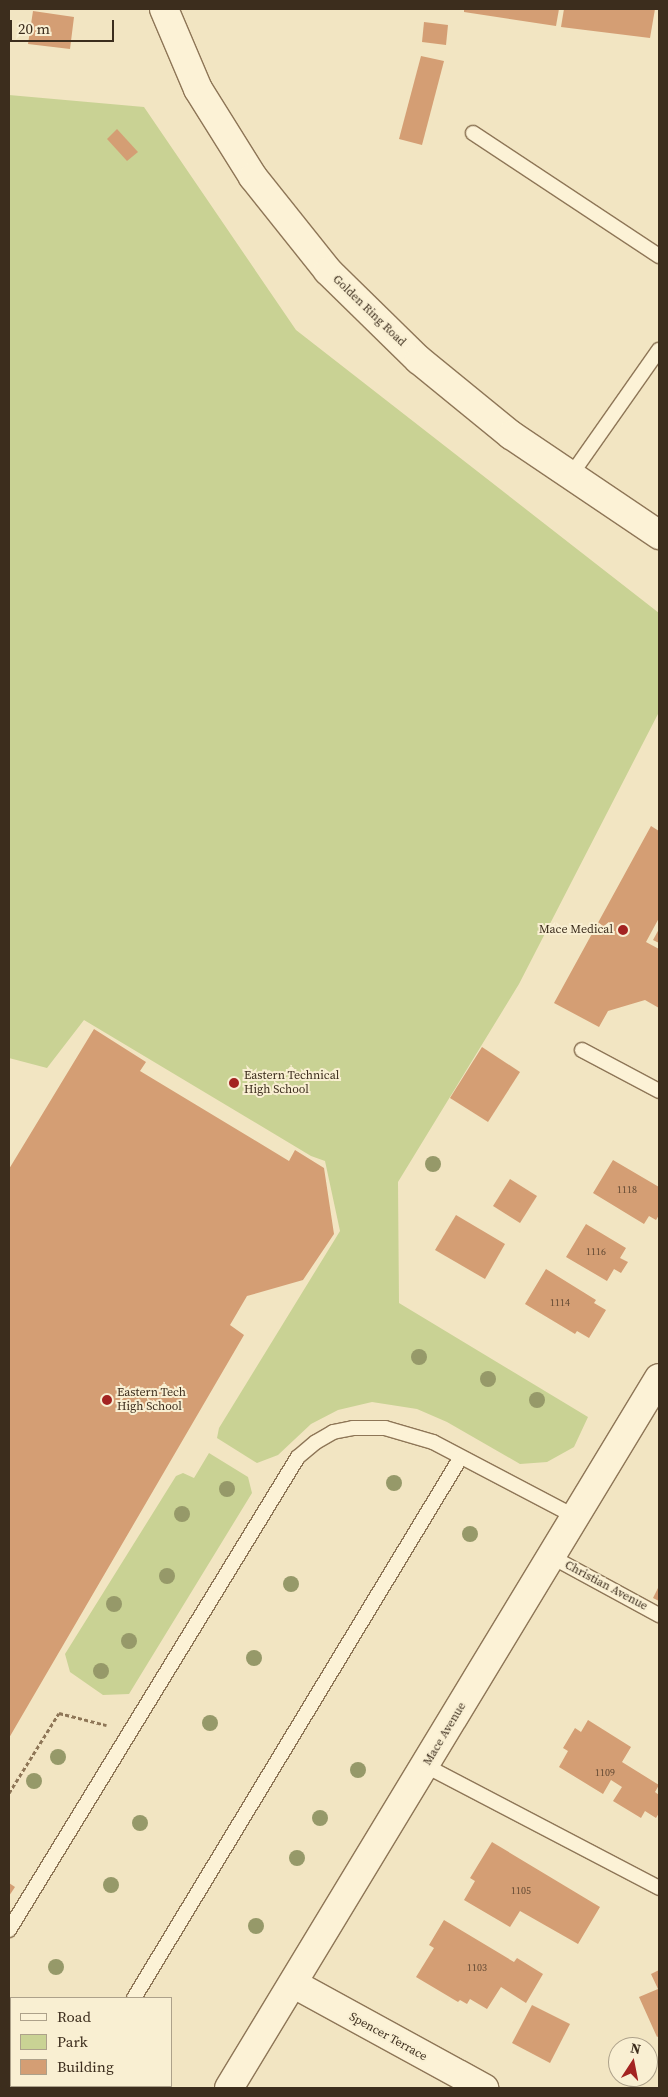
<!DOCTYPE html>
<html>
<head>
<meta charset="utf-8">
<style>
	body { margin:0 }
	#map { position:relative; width:668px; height:2097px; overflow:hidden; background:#f2e5c2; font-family:"Source Serif 4",serif }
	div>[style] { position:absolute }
	.green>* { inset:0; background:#c9d294 }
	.building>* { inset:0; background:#d49e74 }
	.path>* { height:3px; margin-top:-1.5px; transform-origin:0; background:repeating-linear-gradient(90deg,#8e7657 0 4px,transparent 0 6.5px) }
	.roads { filter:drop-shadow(1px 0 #8e7657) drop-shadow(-1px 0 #8e7657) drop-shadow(0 1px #8e7657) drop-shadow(0 -1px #8e7657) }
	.lane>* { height:14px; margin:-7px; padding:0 7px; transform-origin:7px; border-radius:7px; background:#fcf2d6 }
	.street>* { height:28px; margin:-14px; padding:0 14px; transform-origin:14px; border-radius:14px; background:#fcf2d6 }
	.secondary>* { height:28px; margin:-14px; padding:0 14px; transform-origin:14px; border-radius:14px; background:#fcf2d6 }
	.trees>* { width:16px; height:16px; margin:-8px; border-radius:50%; background:#969969 }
	.dots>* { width:14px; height:14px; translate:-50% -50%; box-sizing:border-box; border:2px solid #f9efd2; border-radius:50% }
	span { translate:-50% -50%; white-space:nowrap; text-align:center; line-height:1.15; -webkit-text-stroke:4px #f9efd2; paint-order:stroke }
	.number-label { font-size:10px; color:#624933 }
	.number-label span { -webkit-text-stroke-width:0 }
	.street-label { font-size:12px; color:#3c2d1d }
	.poi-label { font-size:12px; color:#3c2d1d }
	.right { translate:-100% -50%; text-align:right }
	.left { translate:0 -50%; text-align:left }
	.frame { position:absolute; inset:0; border:10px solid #3c2d1d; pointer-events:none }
	.legend { position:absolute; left:10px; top:1997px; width:162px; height:90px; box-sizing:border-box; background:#f9efd2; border:1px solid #ada18a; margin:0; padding:6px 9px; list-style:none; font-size:15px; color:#3c2d1d }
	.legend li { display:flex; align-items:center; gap:10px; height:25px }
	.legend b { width:25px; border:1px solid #ada18a }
	.north { position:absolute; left:608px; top:2037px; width:50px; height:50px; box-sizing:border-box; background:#f9efd2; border:1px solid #ada18a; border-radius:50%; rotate:11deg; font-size:14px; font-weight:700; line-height:20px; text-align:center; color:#3c2d1d }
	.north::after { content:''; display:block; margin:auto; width:18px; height:22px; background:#a32321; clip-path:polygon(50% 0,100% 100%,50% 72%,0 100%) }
	.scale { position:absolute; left:10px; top:20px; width:104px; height:22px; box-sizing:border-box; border:2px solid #3c2d1d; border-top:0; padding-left:6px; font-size:15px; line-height:18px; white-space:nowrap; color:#3c2d1d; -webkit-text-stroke:4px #f9efd2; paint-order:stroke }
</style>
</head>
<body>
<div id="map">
	<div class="green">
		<i style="clip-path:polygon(9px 95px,144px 107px,296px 330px,659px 613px,659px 712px,519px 984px,398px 1182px,399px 1303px,588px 1417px,574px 1447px,547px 1462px,520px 1464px,447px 1422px,417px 1409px,372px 1402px,338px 1410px,311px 1424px,278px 1455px,257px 1463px,217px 1438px,219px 1428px,340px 1231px,325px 1161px,311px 1156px,84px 1020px,47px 1068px,9px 1058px)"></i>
		<i style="clip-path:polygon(209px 1453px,248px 1477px,252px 1493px,129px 1694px,103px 1695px,70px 1672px,65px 1654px,176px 1476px,183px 1473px,194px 1478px)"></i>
	</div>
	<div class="building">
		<i style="clip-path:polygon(464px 9px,559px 9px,556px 26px,464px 12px)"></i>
		<i style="clip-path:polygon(564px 9px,655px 9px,650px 38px,561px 27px)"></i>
		<i style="clip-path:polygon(33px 11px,74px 17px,70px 49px,28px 44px)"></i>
		<i style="clip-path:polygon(424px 22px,448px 25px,446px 45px,422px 42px)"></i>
		<i style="clip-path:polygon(421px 56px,444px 61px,422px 145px,399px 139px)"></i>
		<i style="clip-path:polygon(117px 129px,138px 152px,127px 161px,107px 139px)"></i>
		<i style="clip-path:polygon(651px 826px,659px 831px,659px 918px,646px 942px,659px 949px,659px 1008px,645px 1000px,608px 1011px,599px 1027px,554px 1003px)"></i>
		<i style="clip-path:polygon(659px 929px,659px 943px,653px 940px)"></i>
		<i style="clip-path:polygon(94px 1029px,146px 1062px,140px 1071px,289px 1161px,295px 1150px,324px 1168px,334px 1234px,303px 1280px,247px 1296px,230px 1325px,244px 1335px,9px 1738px,9px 1169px)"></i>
		<i style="clip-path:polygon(482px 1047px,520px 1072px,488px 1122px,450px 1098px)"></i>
		<i style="clip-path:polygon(613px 1160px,659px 1187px,659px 1215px,656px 1220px,649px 1216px,644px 1224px,593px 1193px)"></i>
		<i style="clip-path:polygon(510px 1179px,537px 1196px,520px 1223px,493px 1206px)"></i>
		<i style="clip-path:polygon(456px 1215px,505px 1244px,485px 1279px,435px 1250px)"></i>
		<i style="clip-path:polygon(586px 1224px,626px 1248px,620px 1258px,628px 1262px,621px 1273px,614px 1269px,607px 1281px,566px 1257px)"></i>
		<i style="clip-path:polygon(546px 1269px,596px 1300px,594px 1303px,606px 1310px,589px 1338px,577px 1331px,575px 1334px,525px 1304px)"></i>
		<i style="clip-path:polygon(659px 1586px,659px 1601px,653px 1598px)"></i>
		<i style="clip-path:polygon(588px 1720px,631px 1747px,622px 1762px,659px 1785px,655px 1792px,659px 1795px,659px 1813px,656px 1818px,645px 1811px,641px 1818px,613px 1801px,622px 1787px,611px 1780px,603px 1794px,559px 1767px,568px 1751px,563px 1748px,575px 1728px,581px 1732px)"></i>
		<i style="clip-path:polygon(492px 1842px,600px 1907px,578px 1944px,520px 1911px,510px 1927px,464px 1900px,475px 1881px,470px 1878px)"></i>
		<i style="clip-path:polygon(9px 1883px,15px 1887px,9px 1896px)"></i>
		<i style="clip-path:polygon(444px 1920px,514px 1962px,517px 1958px,543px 1974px,526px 2003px,501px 1987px,487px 2009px,470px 1999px,467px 2004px,460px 2000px,458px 2002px,416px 1977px,434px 1948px,429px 1945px)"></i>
		<i style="clip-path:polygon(659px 1970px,659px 2036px,657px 2037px,639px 1997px,658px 1989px,651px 1974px)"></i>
		<i style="clip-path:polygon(532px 2005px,570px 2024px,550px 2063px,512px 2043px)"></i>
	</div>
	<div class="path">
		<i style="left:9px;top:1793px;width:94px;rotate:-58deg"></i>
		<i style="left:59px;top:1713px;width:49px;rotate:14.3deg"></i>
	</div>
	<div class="roads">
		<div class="lane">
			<i style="left:473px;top:133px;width:223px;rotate:33.5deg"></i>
			<i style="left:571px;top:475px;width:153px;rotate:-54.9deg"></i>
			<i style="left:582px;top:1050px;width:87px;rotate:28deg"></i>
			<i style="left:552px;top:1557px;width:122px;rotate:28.5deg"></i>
			<i style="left:426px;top:1766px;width:263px;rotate:27.6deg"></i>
			<i style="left:9px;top:1930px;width:554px;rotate:-58.58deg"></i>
			<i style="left:298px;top:1457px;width:23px;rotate:-40deg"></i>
			<i style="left:316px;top:1442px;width:20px;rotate:-30deg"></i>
			<i style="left:333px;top:1432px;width:20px;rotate:-11deg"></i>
			<i style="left:353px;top:1428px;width:32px"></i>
			<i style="left:385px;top:1428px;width:50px;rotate:16.3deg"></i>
			<i style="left:433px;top:1442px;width:161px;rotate:27.7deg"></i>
			<i style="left:134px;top:1998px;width:632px;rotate:-58.85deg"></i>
			<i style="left:79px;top:2088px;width:3px;rotate:-45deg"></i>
		</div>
		<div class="street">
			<i style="left:164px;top:9px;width:87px;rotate:67deg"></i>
			<i style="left:198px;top:89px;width:104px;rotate:58deg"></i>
			<i style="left:253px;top:177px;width:120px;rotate:51.4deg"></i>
			<i style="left:328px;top:271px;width:127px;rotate:44.4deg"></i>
			<i style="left:419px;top:360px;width:119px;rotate:39.2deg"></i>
			<i style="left:511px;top:435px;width:179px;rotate:34deg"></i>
			<i style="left:294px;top:1984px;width:217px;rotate:28.7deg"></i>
		</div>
		<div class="secondary">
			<i style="left:229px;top:2088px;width:830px;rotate:-58.8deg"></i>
		</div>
	</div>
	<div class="trees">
		<i style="left:433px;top:1164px"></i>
		<i style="left:419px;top:1357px"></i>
		<i style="left:488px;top:1379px"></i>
		<i style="left:537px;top:1400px"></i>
		<i style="left:394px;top:1483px"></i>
		<i style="left:227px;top:1489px"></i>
		<i style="left:182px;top:1514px"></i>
		<i style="left:470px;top:1534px"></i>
		<i style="left:167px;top:1576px"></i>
		<i style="left:291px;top:1584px"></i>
		<i style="left:114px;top:1604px"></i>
		<i style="left:129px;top:1641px"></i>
		<i style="left:254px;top:1658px"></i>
		<i style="left:101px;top:1671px"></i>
		<i style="left:210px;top:1723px"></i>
		<i style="left:58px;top:1757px"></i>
		<i style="left:358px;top:1770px"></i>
		<i style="left:34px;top:1781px"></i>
		<i style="left:320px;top:1818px"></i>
		<i style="left:140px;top:1823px"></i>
		<i style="left:297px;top:1858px"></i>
		<i style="left:111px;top:1885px"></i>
		<i style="left:256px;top:1926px"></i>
		<i style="left:56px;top:1967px"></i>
	</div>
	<div class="dots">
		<i style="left:623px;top:930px;background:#a32321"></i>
		<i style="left:234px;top:1083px;background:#a32321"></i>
		<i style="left:107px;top:1400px;background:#a32321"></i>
	</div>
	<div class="number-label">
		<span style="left:627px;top:1190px">1118</span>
		<span style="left:596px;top:1252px">1116</span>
		<span style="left:560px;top:1303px">1114</span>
		<span style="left:605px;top:1773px">1109</span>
		<span style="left:521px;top:1891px">1105</span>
		<span style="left:477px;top:1968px">1103</span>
	</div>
	<div class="street-label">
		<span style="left:369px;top:311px;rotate:44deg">Golden Ring Road</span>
		<span style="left:606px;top:1586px;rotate:28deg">Christian Avenue</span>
		<span style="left:445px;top:1734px;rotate:-59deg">Mace Avenue</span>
		<span style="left:388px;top:2037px;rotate:29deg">Spencer Terrace</span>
	</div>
	<div class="poi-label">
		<span class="right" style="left:613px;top:930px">Mace Medical</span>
		<span class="left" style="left:244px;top:1083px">Eastern Technical<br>High School</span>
		<span class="left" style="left:117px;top:1400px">Eastern Tech<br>High School</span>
	</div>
	<div class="frame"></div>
	<ul class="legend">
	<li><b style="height:6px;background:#fcf2d6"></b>Road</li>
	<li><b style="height:14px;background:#c9d294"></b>Park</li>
	<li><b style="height:14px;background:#d49e74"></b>Building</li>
	</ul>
	<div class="north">N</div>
	<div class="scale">20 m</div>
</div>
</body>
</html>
